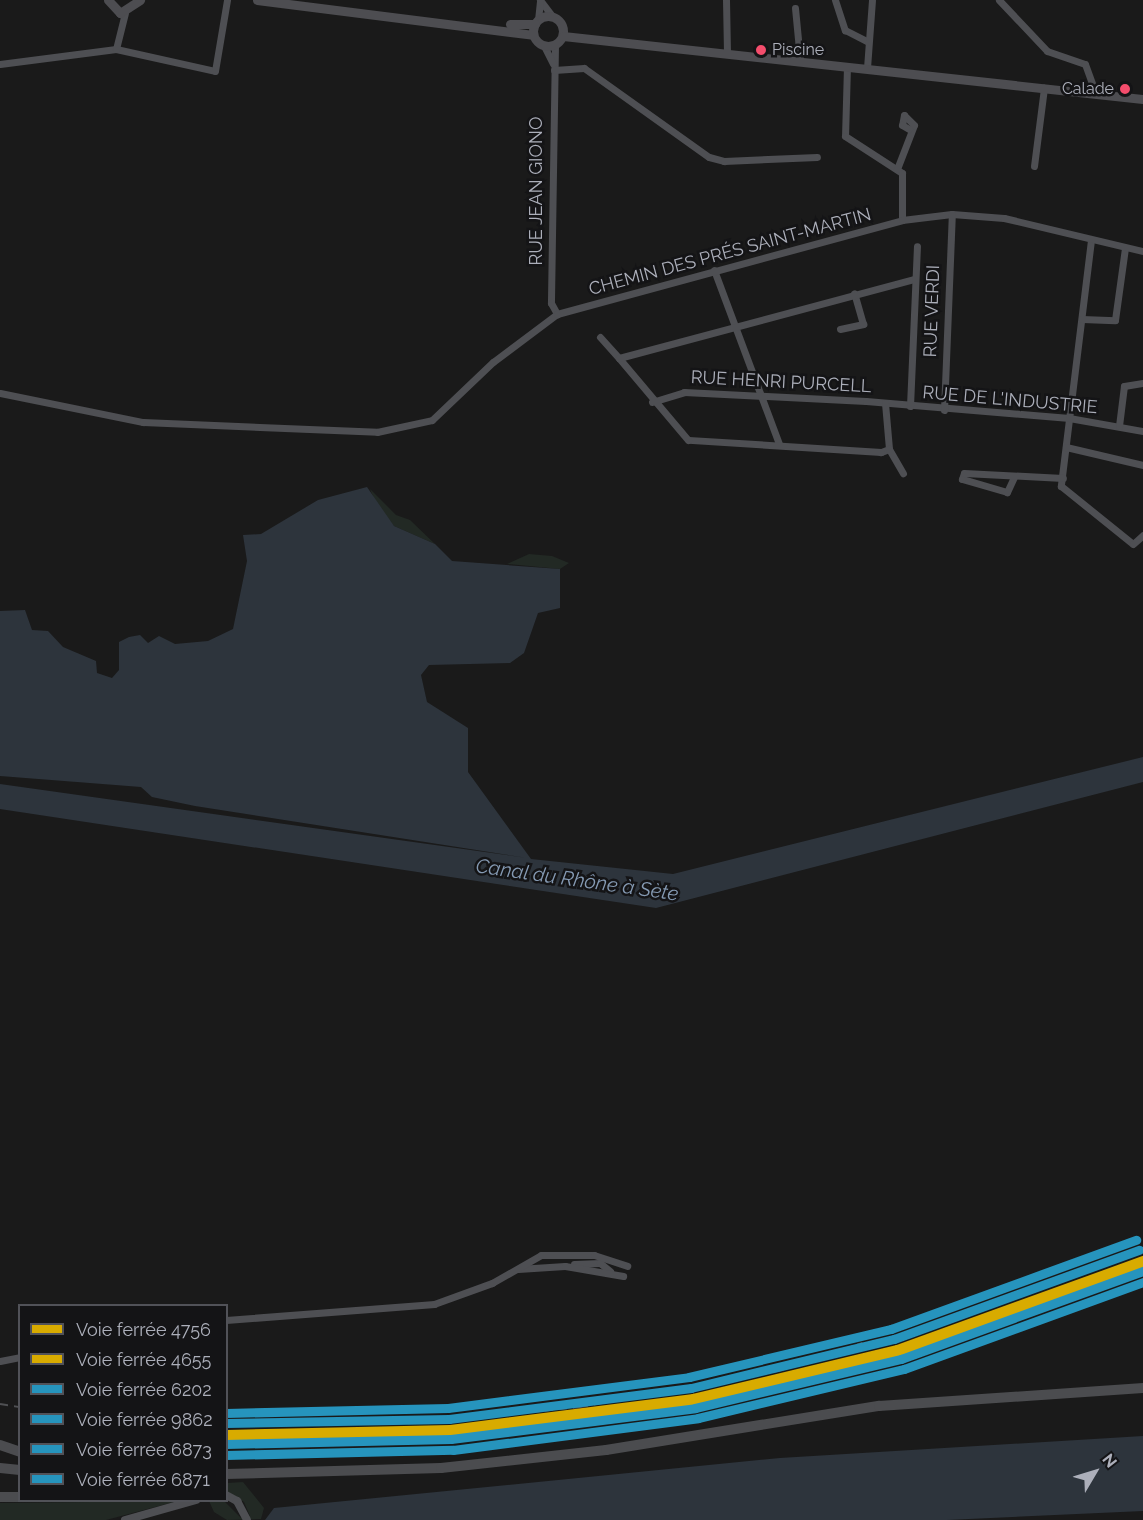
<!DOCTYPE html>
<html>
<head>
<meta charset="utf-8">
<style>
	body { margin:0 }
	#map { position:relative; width:1143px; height:1520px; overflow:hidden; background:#1a1a1a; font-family:Raleway,sans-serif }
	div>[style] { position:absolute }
	.green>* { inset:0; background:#222924 }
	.water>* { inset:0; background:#2d343c }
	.minor>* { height:7px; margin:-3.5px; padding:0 3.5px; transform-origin:3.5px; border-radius:3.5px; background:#4e4f53 }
	.tertiary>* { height:8px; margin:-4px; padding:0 4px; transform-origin:4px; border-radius:4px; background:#4e4f53 }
	.secondary>* { height:9px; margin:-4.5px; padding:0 4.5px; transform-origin:4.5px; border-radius:4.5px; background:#4d4d51 }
	.secondary>.ring { margin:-4.5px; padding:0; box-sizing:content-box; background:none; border:9px solid #4d4d51; border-radius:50% }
	.primary>* { height:10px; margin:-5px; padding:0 5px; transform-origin:5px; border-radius:5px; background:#4b4c4f }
	.rail>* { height:2px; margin-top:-1px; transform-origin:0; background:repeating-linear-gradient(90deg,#4f5053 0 8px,transparent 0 14px) }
	.rail-1>* { height:9px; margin:-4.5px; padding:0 4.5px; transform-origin:4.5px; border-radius:4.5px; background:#d8ab00 }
	.rail-2>* { height:9px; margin:-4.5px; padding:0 4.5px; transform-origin:4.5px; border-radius:4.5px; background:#d8ab00 }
	.rail-3>* { height:9px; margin:-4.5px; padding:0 4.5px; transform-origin:4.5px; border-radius:4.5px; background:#2694bd }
	.rail-4>* { height:9px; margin:-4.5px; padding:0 4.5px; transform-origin:4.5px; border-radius:4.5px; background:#2694bd }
	.rail-5>* { height:9px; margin:-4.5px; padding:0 4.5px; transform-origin:4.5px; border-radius:4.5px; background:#2694bd }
	.rail-6>* { height:9px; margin:-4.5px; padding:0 4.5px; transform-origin:4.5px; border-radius:4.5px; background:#2694bd }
	.dots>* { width:16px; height:16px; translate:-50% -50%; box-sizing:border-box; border:3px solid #141416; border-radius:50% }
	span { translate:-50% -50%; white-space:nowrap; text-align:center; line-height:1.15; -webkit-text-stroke:5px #141416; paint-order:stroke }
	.bus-label { font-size:16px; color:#acafba }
	.left { translate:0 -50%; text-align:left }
	.right { translate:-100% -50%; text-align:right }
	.street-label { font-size:18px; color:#acafba }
	.water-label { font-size:20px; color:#859ab3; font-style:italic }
	.legend { position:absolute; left:18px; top:1304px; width:210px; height:198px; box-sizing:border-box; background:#141416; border:2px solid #515258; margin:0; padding:8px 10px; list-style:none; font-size:18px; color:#acafba }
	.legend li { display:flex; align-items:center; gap:12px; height:30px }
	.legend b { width:30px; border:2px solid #515258 }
	.north { position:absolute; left:1065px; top:1442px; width:60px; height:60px; -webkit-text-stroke:4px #141416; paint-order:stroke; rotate:52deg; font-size:16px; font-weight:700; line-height:24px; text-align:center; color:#acafba }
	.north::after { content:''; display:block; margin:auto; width:21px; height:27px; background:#acafba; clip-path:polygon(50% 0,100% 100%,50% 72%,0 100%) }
</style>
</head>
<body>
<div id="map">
	<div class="green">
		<i style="clip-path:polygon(370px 489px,396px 515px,410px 520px,435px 544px,394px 526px,380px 513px)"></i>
		<i style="clip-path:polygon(529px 554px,552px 556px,569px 563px,560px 569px,507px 564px)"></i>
		<i style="clip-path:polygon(243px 1482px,264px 1508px,261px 1519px,227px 1520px,214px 1512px,209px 1501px,224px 1501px,241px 1518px,250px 1516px,244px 1502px,227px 1491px,227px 1483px)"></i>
		<i style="clip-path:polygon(178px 1501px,106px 1520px,0 1520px,0 1503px)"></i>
	</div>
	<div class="water">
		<i style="clip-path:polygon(367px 487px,394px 526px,435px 544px,452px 561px,560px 569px,560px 608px,538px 613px,524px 653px,510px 663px,429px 665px,421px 675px,427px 702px,468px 728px,468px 772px,531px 859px,673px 874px,1143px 757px,1143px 782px,656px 908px,0 809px,0 784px,527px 858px,195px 806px,152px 797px,141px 787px,0 776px,0 611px,25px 610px,32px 630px,48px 631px,63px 647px,96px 661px,97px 673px,112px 678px,119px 670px,119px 642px,129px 637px,140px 635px,148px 643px,159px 636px,175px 644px,208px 641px,233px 629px,247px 561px,243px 535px,261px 534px,318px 500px)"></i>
		<i style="clip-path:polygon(1143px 1436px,1143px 1511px,947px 1520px,265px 1520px,274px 1508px,780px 1458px)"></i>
	</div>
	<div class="minor">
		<i style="left:540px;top:0;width:20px;rotate:53deg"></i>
		<i style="left:726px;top:0;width:51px;rotate:88.9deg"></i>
		<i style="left:835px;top:0;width:32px;rotate:72deg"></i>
		<i style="left:845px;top:30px;width:25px;rotate:27deg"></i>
		<i style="left:999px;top:0;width:70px;rotate:46.7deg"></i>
		<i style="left:1047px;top:51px;width:40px;rotate:18.9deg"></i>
		<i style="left:1085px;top:64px;width:30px;rotate:70deg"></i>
		<i style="left:795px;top:8px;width:52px;rotate:84.5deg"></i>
		<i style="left:538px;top:20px;width:20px;rotate:-84deg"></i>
		<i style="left:555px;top:45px;width:258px;rotate:90.9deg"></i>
		<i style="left:551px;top:303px;width:13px;rotate:61deg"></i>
		<i style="left:544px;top:46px;width:20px;rotate:63deg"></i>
		<i style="left:116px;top:49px;width:101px;rotate:12.5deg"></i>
		<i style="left:215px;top:71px;width:72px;rotate:-80.4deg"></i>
		<i style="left:0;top:64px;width:117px;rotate:-7.4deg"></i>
		<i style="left:116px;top:49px;width:37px;rotate:-76deg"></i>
		<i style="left:847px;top:66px;width:70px;rotate:91.6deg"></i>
		<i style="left:845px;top:136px;width:68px;rotate:33deg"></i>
		<i style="left:902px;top:173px;width:47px;rotate:90deg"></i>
		<i style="left:867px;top:68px;width:68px;rotate:-85.8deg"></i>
		<i style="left:554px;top:70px;width:30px;rotate:-4deg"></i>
		<i style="left:584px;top:68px;width:153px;rotate:35.5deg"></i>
		<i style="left:709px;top:157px;width:16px;rotate:15deg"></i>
		<i style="left:724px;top:161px;width:93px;rotate:-2.5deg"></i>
		<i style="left:1034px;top:166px;width:79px;rotate:-82.7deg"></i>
		<i style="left:897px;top:169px;width:47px;rotate:-68.9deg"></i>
		<i style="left:914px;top:125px;width:14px;rotate:-135deg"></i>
		<i style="left:904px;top:115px;width:10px;rotate:101deg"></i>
		<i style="left:902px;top:125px;width:8px;rotate:30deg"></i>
		<i style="left:1091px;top:240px;width:248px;rotate:97deg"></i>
		<i style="left:1061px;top:486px;width:92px;rotate:38.9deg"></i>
		<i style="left:1133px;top:544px;width:13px;rotate:-42deg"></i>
		<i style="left:714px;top:270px;width:186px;rotate:69.5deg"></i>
		<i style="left:1082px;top:319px;width:33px;rotate:2deg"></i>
		<i style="left:1115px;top:320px;width:73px;rotate:-82.1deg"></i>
		<i style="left:840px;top:329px;width:24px;rotate:-12deg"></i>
		<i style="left:863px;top:324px;width:32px;rotate:-106deg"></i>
		<i style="left:600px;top:337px;width:28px;rotate:48deg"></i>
		<i style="left:0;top:393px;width:146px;rotate:11.5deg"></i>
		<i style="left:143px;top:422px;width:234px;rotate:2.4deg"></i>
		<i style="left:377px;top:432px;width:56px;rotate:-12.3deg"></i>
		<i style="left:432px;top:420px;width:84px;rotate:-43.6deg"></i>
		<i style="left:493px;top:362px;width:80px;rotate:-36.9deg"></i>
		<i style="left:557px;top:314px;width:358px;rotate:-15.2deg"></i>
		<i style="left:902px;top:220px;width:50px;rotate:-6.8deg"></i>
		<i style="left:952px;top:214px;width:52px;rotate:4.4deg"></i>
		<i style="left:1004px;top:218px;width:143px;rotate:13.4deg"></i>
		<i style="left:652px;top:402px;width:34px;rotate:-17deg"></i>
		<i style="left:684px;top:392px;width:182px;rotate:2.8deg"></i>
		<i style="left:866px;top:401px;width:204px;rotate:4.8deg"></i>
		<i style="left:1069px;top:418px;width:75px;rotate:10deg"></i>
		<i style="left:885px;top:403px;width:46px;rotate:85deg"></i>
		<i style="left:889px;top:449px;width:9px;rotate:159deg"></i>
		<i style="left:881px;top:452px;width:193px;rotate:-176.4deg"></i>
		<i style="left:688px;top:440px;width:107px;rotate:-130.1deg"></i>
		<i style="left:619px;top:358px;width:305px;rotate:-15deg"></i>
		<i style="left:910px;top:406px;width:160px;rotate:-87.5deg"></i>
		<i style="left:944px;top:410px;width:196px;rotate:-87.7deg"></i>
		<i style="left:1119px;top:426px;width:40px;rotate:-82.9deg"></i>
		<i style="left:1124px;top:386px;width:19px;rotate:-9deg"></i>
		<i style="left:1066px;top:447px;width:79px;rotate:13.2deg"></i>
		<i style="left:889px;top:449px;width:28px;rotate:60deg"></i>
		<i style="left:1014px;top:477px;width:17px;rotate:115deg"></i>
		<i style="left:1007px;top:492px;width:47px;rotate:-163.9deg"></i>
		<i style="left:962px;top:479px;width:6px;rotate:-72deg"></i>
		<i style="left:964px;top:473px;width:99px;rotate:2.9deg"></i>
		<i style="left:574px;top:1264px;width:26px;rotate:-2deg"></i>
		<i style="left:600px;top:1263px;width:13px;rotate:39deg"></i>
		<i style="left:518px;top:1269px;width:47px;rotate:-3.7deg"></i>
		<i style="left:565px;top:1266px;width:59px;rotate:9.8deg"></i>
		<i style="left:226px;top:1320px;width:209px;rotate:-4.4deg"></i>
		<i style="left:434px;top:1304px;width:62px;rotate:-19.9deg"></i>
		<i style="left:492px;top:1283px;width:56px;rotate:-29.7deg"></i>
		<i style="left:541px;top:1255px;width:53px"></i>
		<i style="left:594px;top:1255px;width:35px;rotate:18deg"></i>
		<i style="left:0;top:1361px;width:20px;rotate:-11deg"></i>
	</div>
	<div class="tertiary">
		<i style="left:226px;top:1495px;width:13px;rotate:29deg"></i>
		<i style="left:237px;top:1501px;width:21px;rotate:62deg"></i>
		<i style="left:125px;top:1520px;width:74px;rotate:-15.7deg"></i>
	</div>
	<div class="secondary">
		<i style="left:108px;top:0;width:18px;rotate:47deg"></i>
		<i style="left:120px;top:13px;width:24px;rotate:-33deg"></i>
		<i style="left:257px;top:0;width:278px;rotate:7.2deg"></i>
		<i class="ring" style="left:533px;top:16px;width:21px;height:21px"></i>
		<i style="left:510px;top:24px;width:25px"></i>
		<i style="left:563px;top:36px;width:583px;rotate:6.2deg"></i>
	</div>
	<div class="primary">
		<i style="left:0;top:1445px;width:21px;rotate:19deg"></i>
		<i style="left:0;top:1468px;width:20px;rotate:6deg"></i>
		<i style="left:226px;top:1474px;width:215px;rotate:-1.6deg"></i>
		<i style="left:441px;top:1468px;width:166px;rotate:-6.2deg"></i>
		<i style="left:606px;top:1450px;width:277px;rotate:-9.2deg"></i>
		<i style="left:879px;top:1406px;width:265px;rotate:-3.9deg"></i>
		<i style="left:0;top:1497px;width:20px"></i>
	</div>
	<div class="rail">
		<i style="left:0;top:1404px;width:20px;rotate:9deg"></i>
		<i style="left:226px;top:1425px;width:194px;rotate:-0.6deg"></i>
		<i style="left:420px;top:1423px;width:161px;rotate:-5.7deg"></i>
		<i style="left:580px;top:1407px;width:201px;rotate:-10.3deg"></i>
		<i style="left:778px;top:1371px;width:89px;rotate:-18.4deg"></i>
	</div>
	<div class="rail-1">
		<i style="left:226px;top:1438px;width:225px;rotate:-1.3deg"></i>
		<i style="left:451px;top:1433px;width:244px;rotate:-7.5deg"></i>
		<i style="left:693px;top:1401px;width:211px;rotate:-13.4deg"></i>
		<i style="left:898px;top:1352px;width:260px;rotate:-19.6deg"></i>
	</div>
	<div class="rail-2">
		<i style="left:226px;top:1434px;width:224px;rotate:-1.3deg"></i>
		<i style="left:450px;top:1429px;width:245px;rotate:-7.3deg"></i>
		<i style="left:693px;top:1398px;width:210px;rotate:-13.5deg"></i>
		<i style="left:897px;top:1349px;width:262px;rotate:-19.9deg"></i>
	</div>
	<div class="rail-3">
		<i style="left:226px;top:1444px;width:225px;rotate:-1.3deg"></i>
		<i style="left:451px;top:1439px;width:246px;rotate:-7.2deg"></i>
		<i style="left:695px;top:1408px;width:212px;rotate:-13.4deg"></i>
		<i style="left:901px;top:1359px;width:258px;rotate:-20deg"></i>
	</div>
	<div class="rail-4">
		<i style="left:226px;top:1423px;width:223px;rotate:-1deg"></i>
		<i style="left:449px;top:1419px;width:244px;rotate:-7.3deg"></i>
		<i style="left:691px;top:1388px;width:209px;rotate:-13.6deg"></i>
		<i style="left:894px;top:1339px;width:261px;rotate:-20deg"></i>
	</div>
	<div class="rail-5">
		<i style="left:226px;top:1455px;width:227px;rotate:-1.3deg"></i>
		<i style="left:453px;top:1450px;width:247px;rotate:-7.4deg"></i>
		<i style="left:698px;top:1418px;width:212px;rotate:-13.4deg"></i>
		<i style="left:904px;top:1369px;width:254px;rotate:-20deg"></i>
	</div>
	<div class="rail-6">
		<i style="left:226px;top:1413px;width:222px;rotate:-1.3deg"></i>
		<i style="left:448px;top:1408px;width:243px;rotate:-7.3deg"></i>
		<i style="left:689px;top:1377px;width:208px;rotate:-13.4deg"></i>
		<i style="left:891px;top:1329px;width:261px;rotate:-20deg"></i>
	</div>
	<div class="dots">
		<i style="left:761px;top:50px;background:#f44d6c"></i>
		<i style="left:1125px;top:89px;background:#f44d6c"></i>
	</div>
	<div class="bus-label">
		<span class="left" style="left:772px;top:50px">Piscine</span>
		<span class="right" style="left:1114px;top:89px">Calade</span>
	</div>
	<div class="street-label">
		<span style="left:536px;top:191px;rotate:-90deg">RUE JEAN GIONO</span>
		<span style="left:730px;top:252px;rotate:-15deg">CHEMIN DES PRÉS SAINT-MARTIN</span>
		<span style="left:932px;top:311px;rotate:-88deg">RUE VERDI</span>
		<span style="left:781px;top:382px;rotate:3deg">RUE HENRI PURCELL</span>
		<span style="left:1010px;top:400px;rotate:5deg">RUE DE L'INDUSTRIE</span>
	</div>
	<div class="water-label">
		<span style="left:577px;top:880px;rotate:8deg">Canal du Rhône à Sète</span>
	</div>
	<ul class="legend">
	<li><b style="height:8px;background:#d8ab00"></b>Voie ferrée 4756</li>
	<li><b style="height:8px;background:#d8ab00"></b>Voie ferrée 4655</li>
	<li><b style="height:8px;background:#2694bd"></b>Voie ferrée 6202</li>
	<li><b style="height:8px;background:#2694bd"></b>Voie ferrée 9862</li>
	<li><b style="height:8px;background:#2694bd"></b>Voie ferrée 6873</li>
	<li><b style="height:8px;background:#2694bd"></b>Voie ferrée 6871</li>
	</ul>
	<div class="north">N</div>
</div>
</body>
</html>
